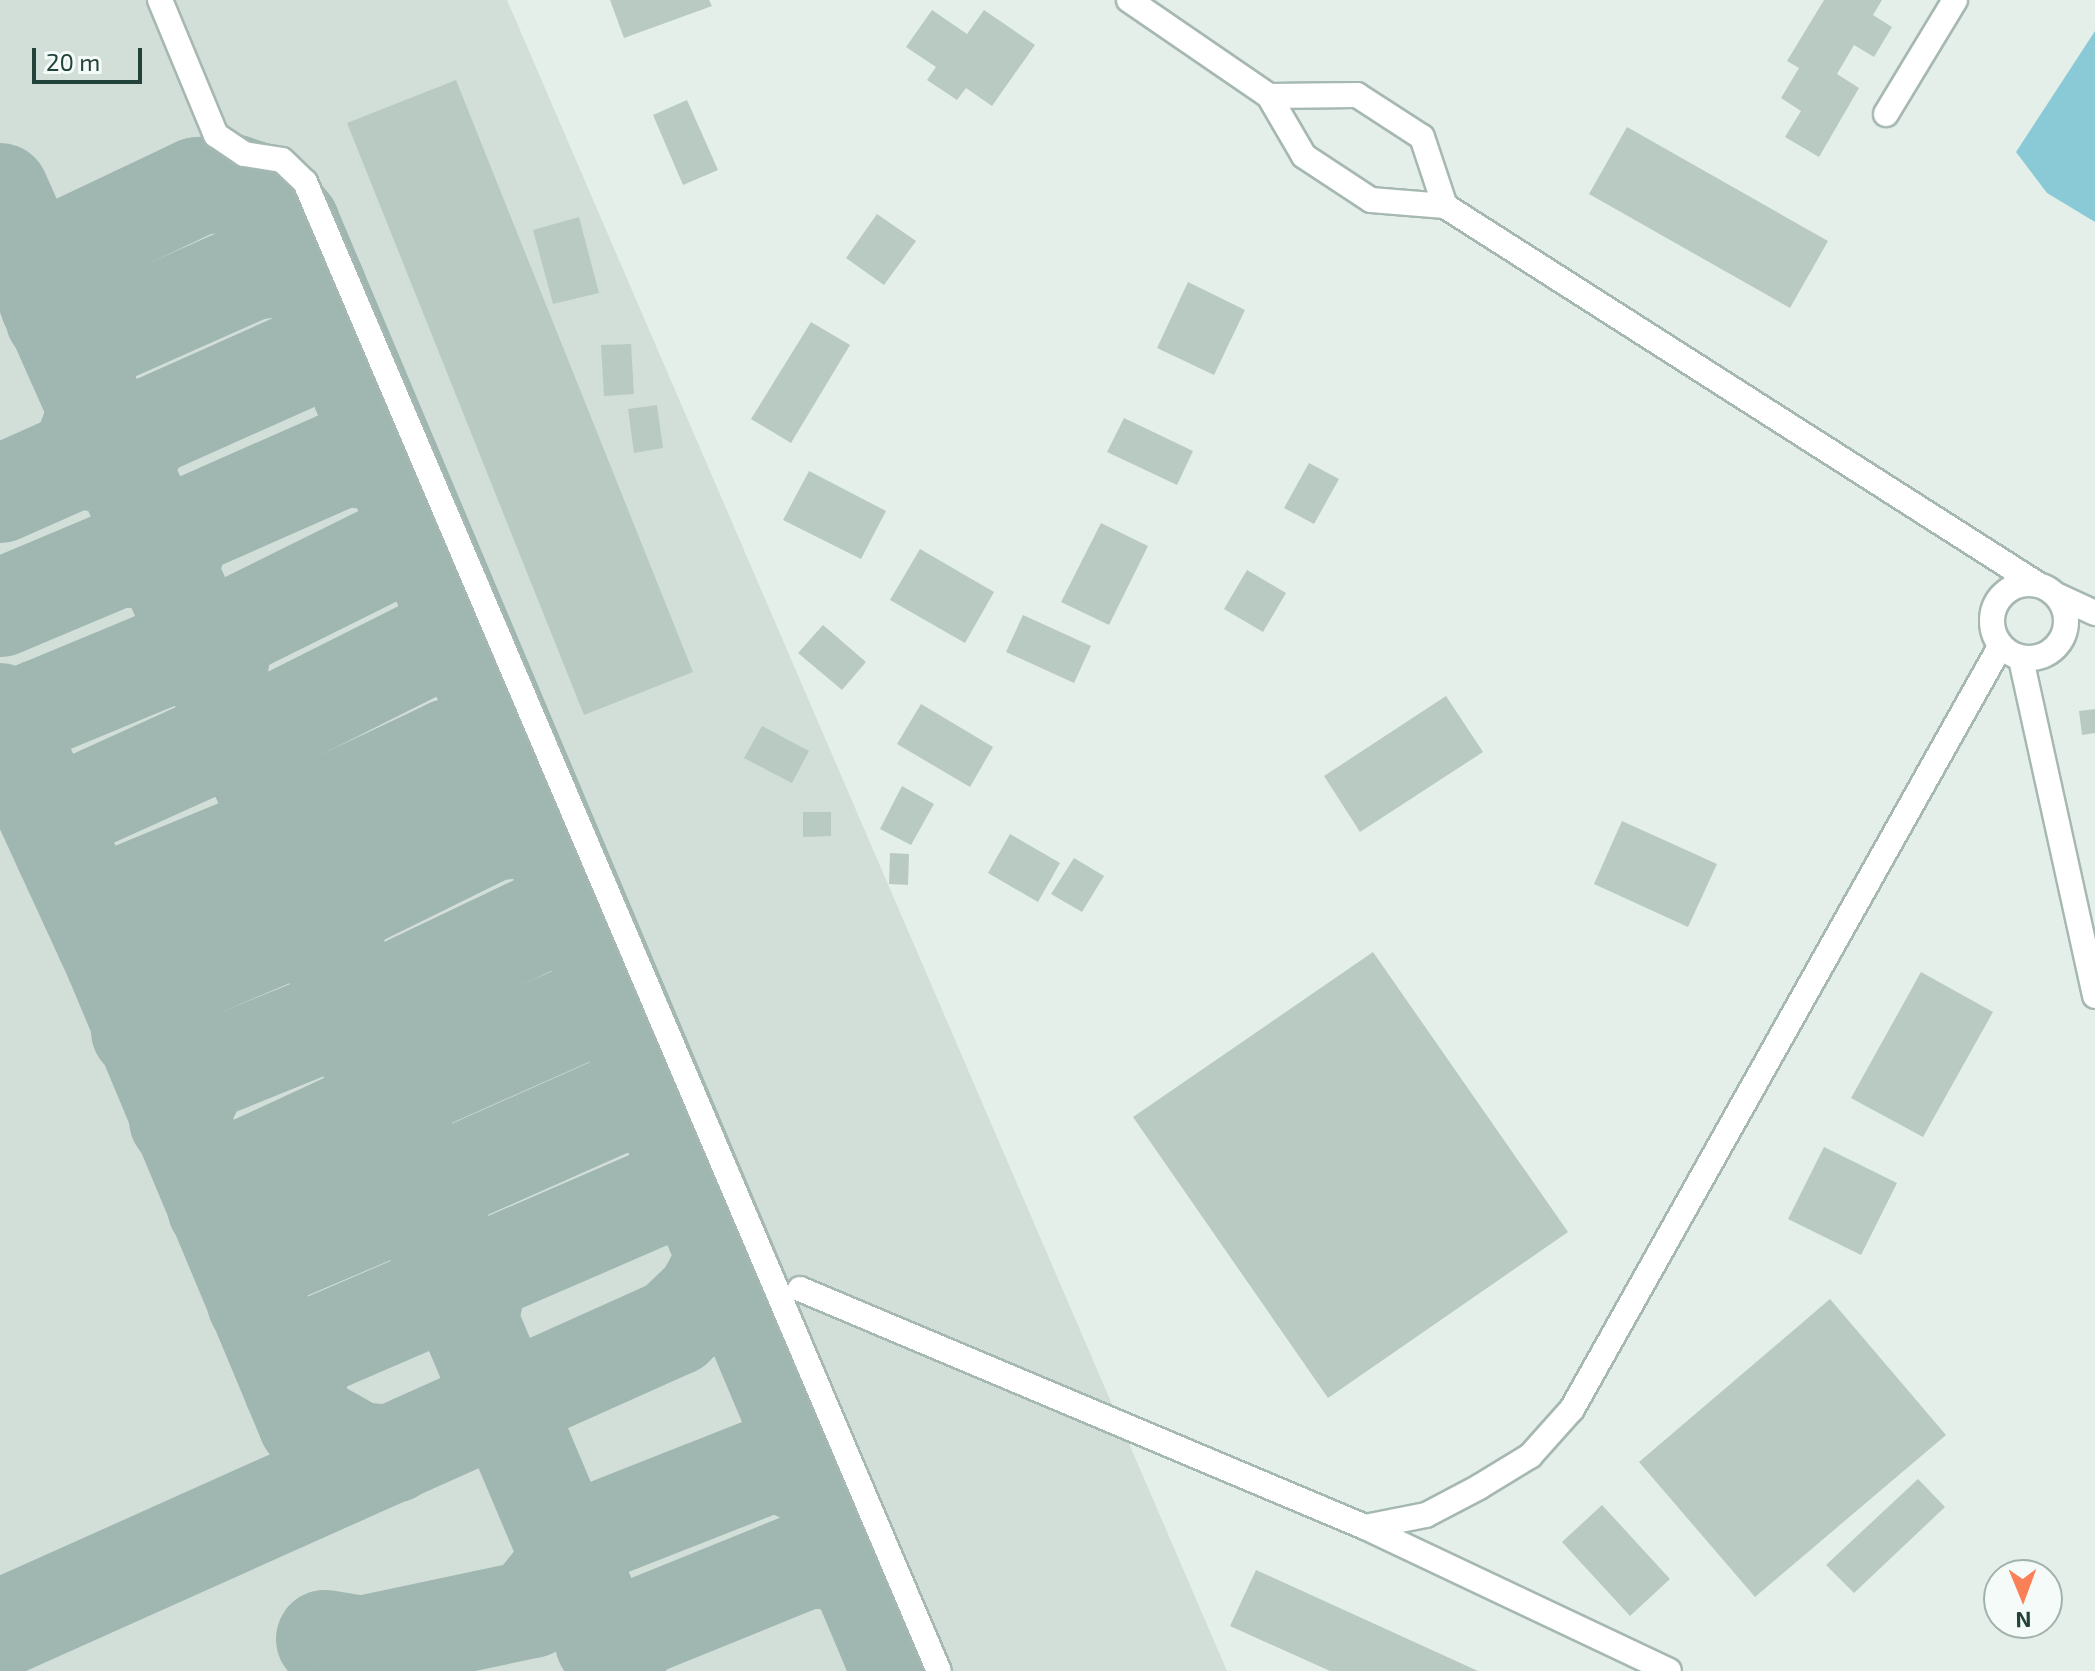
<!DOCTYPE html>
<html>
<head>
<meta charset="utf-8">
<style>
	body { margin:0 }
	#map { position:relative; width:2095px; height:1671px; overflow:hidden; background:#e4efea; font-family:"Exo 2",sans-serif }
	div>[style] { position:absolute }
	.built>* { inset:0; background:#d2dfd9 }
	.water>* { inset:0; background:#8acad6 }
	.taxiway>* { height:98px; margin:-49px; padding:0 49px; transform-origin:49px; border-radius:49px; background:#a0b6b0 }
	.building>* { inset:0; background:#b9cac3 }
	.roads { filter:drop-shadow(2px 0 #a6b8b2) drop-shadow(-2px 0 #a6b8b2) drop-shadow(0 2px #a6b8b2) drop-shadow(0 -2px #a6b8b2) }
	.minor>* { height:24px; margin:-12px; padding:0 12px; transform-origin:12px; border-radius:12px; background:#fff }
	.minor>.ring { margin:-12px; padding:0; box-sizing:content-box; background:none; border:24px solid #fff; border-radius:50% }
	span { translate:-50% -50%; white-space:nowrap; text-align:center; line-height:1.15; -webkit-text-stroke:8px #f5fbf8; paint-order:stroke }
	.north { position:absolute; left:1983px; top:1559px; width:80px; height:80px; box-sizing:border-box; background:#f5fbf8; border:2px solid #a1b1ac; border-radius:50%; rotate:179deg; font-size:22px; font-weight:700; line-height:32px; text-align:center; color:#22423a }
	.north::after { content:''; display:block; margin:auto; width:28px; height:36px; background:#fa8157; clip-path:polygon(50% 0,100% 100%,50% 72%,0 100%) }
	.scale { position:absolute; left:32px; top:48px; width:110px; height:36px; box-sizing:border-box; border:4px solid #22423a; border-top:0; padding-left:10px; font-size:24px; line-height:28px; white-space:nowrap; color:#22423a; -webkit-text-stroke:6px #f5fbf8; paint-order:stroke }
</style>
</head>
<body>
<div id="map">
	<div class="built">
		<i style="clip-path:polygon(0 0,507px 0,1227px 1671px,0 1671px)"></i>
	</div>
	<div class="water">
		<i style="clip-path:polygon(2095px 31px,2095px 222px,2047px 193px,2016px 152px)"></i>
	</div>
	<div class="taxiway">
		<i style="left:0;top:192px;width:726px;rotate:66.01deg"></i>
		<i style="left:295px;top:855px;width:401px;rotate:70deg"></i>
		<i style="left:432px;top:1232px;width:476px;rotate:67.1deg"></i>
		<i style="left:49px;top:304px;width:23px;rotate:-92deg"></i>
		<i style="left:48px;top:281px;width:42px;rotate:-56.7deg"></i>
		<i style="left:71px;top:246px;width:140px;rotate:-25.3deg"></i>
		<i style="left:198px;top:186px;width:34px;rotate:-5deg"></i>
		<i style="left:232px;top:183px;width:36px;rotate:18deg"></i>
		<i style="left:266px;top:194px;width:40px;rotate:51deg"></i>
		<i style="left:291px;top:225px;width:1569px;rotate:67.16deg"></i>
		<i style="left:54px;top:317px;width:41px;rotate:25.9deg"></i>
		<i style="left:91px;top:335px;width:17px"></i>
		<i style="left:108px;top:335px;width:158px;rotate:-24deg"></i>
		<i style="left:252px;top:271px;width:32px;rotate:-7deg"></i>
		<i style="left:284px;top:267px;width:38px;rotate:30deg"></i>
		<i style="left:79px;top:459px;width:43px;rotate:12.1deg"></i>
		<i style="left:121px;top:468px;width:46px;rotate:-58.4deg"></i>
		<i style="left:145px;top:429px;width:174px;rotate:-24.1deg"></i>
		<i style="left:304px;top:358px;width:37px;rotate:-54deg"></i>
		<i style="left:326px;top:328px;width:18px;rotate:-90deg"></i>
		<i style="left:0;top:494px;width:86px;rotate:-23.9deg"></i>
		<i style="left:79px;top:459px;width:47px;rotate:-68.9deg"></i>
		<i style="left:0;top:608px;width:129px;rotate:-22.8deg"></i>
		<i style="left:119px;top:558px;width:32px;rotate:4deg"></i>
		<i style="left:151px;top:560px;width:22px;rotate:34deg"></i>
		<i style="left:169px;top:572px;width:45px;rotate:-73.2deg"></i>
		<i style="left:182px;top:529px;width:176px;rotate:-23.8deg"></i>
		<i style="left:343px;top:458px;width:48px;rotate:4.8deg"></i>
		<i style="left:0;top:712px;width:273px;rotate:65.3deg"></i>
		<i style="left:114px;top:960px;width:501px;rotate:67.33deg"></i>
		<i style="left:307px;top:1422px;width:59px;rotate:29.6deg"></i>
		<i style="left:358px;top:1451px;width:35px;rotate:5deg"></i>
		<i style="left:18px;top:751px;width:33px;rotate:-78deg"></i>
		<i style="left:25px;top:719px;width:17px;rotate:-36deg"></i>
		<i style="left:39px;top:709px;width:144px;rotate:-22.5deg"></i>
		<i style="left:172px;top:654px;width:31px;rotate:4deg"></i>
		<i style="left:203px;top:656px;width:25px;rotate:53deg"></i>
		<i style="left:218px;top:676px;width:34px;rotate:-82deg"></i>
		<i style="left:223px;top:642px;width:25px;rotate:-45deg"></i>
		<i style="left:241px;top:624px;width:169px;rotate:-26.4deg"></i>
		<i style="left:392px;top:549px;width:40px;rotate:13deg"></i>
		<i style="left:63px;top:849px;width:28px;rotate:-80deg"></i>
		<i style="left:68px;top:821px;width:23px;rotate:-50deg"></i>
		<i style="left:83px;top:803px;width:133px;rotate:-24.4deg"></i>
		<i style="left:204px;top:748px;width:21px;rotate:-3deg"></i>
		<i style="left:225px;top:747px;width:31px;rotate:25deg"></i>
		<i style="left:253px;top:760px;width:36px;rotate:-63deg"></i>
		<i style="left:269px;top:728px;width:17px;rotate:-33deg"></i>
		<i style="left:283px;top:719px;width:162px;rotate:-26.7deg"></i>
		<i style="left:428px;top:646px;width:42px;rotate:8.1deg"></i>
		<i style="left:291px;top:930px;width:19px;rotate:6deg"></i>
		<i style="left:310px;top:932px;width:29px;rotate:38deg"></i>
		<i style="left:333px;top:950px;width:34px;rotate:-80deg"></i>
		<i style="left:339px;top:917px;width:23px;rotate:-49deg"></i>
		<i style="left:354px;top:900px;width:154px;rotate:-26.2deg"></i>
		<i style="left:492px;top:832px;width:32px;rotate:-7deg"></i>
		<i style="left:524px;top:828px;width:27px;rotate:22deg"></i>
		<i style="left:105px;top:940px;width:42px;rotate:-70.7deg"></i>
		<i style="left:119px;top:900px;width:12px;rotate:-35deg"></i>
		<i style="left:129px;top:893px;width:132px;rotate:-22.3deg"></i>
		<i style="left:251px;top:843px;width:29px;rotate:-2deg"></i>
		<i style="left:280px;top:842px;width:20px;rotate:41deg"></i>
		<i style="left:295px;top:855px;width:49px;rotate:-64.5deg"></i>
		<i style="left:316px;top:811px;width:147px;rotate:-25.3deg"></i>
		<i style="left:449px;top:748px;width:35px;rotate:-2deg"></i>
		<i style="left:484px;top:747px;width:43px;rotate:33.7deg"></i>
		<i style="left:140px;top:1031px;width:23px;rotate:-80deg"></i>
		<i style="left:144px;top:1008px;width:30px;rotate:-53deg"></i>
		<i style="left:162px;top:984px;width:139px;rotate:-22.9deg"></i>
		<i style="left:290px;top:930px;width:30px;rotate:-56deg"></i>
		<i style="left:307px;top:905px;width:21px;rotate:-95deg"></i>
		<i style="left:305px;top:884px;width:14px;rotate:36deg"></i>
		<i style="left:178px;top:1120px;width:52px;rotate:-63.9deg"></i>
		<i style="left:201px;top:1073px;width:136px;rotate:-22deg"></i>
		<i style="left:327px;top:1022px;width:28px;rotate:10deg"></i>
		<i style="left:355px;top:1027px;width:21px;rotate:59deg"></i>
		<i style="left:366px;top:1045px;width:40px;rotate:-75.6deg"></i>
		<i style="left:376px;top:1006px;width:18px;rotate:-43deg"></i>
		<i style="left:389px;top:994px;width:167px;rotate:-25.5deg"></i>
		<i style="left:540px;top:922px;width:20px;rotate:-9deg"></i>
		<i style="left:560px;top:919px;width:34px;rotate:30deg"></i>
		<i style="left:400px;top:1136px;width:32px;rotate:-81deg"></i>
		<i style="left:405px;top:1104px;width:24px;rotate:-55deg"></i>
		<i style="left:419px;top:1084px;width:187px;rotate:-24deg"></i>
		<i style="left:590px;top:1008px;width:38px;rotate:20deg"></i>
		<i style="left:216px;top:1207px;width:35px;rotate:-65deg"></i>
		<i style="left:231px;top:1175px;width:131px;rotate:-24.8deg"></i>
		<i style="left:350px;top:1120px;width:33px;rotate:5deg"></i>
		<i style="left:383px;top:1123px;width:21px;rotate:37deg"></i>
		<i style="left:256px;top:1302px;width:33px;rotate:-78deg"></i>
		<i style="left:263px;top:1270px;width:23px;rotate:-43deg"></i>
		<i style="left:280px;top:1254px;width:120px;rotate:-23.1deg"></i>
		<i style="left:390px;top:1207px;width:22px;rotate:5deg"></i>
		<i style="left:412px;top:1209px;width:30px;rotate:49deg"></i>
		<i style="left:432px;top:1232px;width:41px;rotate:-74.2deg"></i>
		<i style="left:443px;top:1193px;width:23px;rotate:-52deg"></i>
		<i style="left:457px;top:1175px;width:182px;rotate:-24deg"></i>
		<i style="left:623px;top:1101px;width:42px;rotate:15deg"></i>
		<i style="left:469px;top:1322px;width:38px;rotate:-78deg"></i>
		<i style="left:477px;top:1285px;width:20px;rotate:-53deg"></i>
		<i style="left:489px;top:1269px;width:186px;rotate:-23.4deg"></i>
		<i style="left:660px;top:1195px;width:25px;rotate:-2deg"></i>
		<i style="left:685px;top:1194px;width:22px;rotate:34deg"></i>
		<i style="left:293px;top:1389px;width:43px;rotate:-67deg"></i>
		<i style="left:310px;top:1349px;width:132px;rotate:-23.3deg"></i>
		<i style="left:431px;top:1297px;width:35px;rotate:18deg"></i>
		<i style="left:574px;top:1569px;width:41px;rotate:-60.9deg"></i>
		<i style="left:594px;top:1533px;width:186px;rotate:-21.5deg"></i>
		<i style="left:767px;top:1465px;width:19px;rotate:3deg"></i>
		<i style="left:786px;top:1466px;width:39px;rotate:26deg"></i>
		<i style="left:0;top:1629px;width:739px;rotate:-24.14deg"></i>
		<i style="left:674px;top:1327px;width:43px;rotate:-44.1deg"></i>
		<i style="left:705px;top:1297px;width:44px;rotate:-61.7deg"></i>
		<i style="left:325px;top:1639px;width:37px;rotate:9deg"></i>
		<i style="left:362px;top:1645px;width:173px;rotate:-12deg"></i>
		<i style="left:531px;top:1609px;width:47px;rotate:-51.9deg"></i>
		<i style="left:560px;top:1572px;width:22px;rotate:-77deg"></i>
		<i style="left:604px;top:1642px;width:215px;rotate:-22.1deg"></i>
		<i style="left:803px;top:1561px;width:22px;rotate:-5deg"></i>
		<i style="left:825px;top:1559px;width:35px;rotate:20deg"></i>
	</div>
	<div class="building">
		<i style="clip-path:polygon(610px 0,709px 0,712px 6px,624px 38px)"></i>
		<i style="clip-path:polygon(1824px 0,1882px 0,1873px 15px,1892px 27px,1874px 57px,1854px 45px,1837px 74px,1859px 88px,1819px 157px,1785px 137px,1801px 111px,1781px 98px,1799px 68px,1787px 61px)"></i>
		<i style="clip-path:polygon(932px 10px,967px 34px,984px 10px,1035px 45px,992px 106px,966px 88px,957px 100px,927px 80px,936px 67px,906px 47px)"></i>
		<i style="clip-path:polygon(456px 80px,693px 672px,584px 715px,347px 123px)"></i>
		<i style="clip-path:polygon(687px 100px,718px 170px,683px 185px,653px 115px)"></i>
		<i style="clip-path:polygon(1627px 127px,1828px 241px,1790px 308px,1589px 194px)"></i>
		<i style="clip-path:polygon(877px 214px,916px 241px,884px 285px,846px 258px)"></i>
		<i style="clip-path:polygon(579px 217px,599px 293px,553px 304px,533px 230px)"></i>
		<i style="clip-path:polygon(1188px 282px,1245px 310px,1214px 375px,1157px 348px)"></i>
		<i style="clip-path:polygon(811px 322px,850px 345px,791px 443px,751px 419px)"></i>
		<i style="clip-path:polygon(631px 344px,634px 394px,604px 396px,601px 345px)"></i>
		<i style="clip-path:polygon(657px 405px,663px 448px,634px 453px,628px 409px)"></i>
		<i style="clip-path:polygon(1124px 418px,1193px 451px,1177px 485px,1107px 452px)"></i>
		<i style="clip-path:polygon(1309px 463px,1339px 479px,1314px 524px,1284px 508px)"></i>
		<i style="clip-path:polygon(809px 471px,886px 511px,861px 559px,783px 520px)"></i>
		<i style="clip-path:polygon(1101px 523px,1148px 546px,1109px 625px,1061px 602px)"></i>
		<i style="clip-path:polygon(920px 549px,994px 592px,965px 643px,890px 600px)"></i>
		<i style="clip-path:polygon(1247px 570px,1286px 593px,1263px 632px,1224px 609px)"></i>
		<i style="clip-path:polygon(1023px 615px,1091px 646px,1074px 683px,1006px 652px)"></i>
		<i style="clip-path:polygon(823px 625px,866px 662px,842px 690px,798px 653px)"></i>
		<i style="clip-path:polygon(1446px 696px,1483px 752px,1360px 832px,1324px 776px)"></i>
		<i style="clip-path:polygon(921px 704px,993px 747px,970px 787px,897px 744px)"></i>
		<i style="clip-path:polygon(2095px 709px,2095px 733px,2082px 735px,2079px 711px)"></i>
		<i style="clip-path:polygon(762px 726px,809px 751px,792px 783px,744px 758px)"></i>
		<i style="clip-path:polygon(902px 786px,934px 804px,911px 845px,880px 829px)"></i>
		<i style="clip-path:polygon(803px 812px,831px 812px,831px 836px,803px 837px)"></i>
		<i style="clip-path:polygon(1622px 821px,1717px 864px,1688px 927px,1594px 884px)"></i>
		<i style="clip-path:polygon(1010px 834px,1060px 863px,1038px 902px,988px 873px)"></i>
		<i style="clip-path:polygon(890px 853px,909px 854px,908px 885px,889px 884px)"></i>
		<i style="clip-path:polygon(1074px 858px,1104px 876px,1082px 912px,1051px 894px)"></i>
		<i style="clip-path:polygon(1373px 952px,1568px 1232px,1328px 1398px,1133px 1117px)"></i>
		<i style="clip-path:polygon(1921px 972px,1993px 1012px,1923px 1137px,1851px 1098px)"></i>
		<i style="clip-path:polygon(1824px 1147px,1897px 1183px,1861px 1255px,1788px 1219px)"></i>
		<i style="clip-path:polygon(1830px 1299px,1946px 1435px,1755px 1597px,1639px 1462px)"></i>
		<i style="clip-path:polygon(1918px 1479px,1945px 1507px,1854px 1593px,1826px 1565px)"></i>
		<i style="clip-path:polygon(1602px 1505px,1670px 1579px,1630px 1616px,1562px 1542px)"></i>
		<i style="clip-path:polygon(1256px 1570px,1478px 1671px,1330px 1671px,1230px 1626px)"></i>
	</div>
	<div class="roads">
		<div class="minor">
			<i style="left:160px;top:0;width:146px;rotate:67.5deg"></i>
			<i style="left:216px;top:135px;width:34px;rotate:34deg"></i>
			<i style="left:244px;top:154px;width:38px;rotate:9deg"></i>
			<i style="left:282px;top:160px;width:32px;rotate:44deg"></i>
			<i style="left:305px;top:182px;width:1618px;rotate:66.94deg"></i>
			<i style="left:1129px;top:0;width:170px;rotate:34.4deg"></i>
			<i style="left:1269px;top:96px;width:69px;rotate:59.7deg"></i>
			<i style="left:1304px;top:156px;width:80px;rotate:33.3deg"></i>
			<i style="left:1371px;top:200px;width:74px;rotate:4.6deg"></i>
			<i style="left:1269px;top:96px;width:88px;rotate:-0.7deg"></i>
			<i style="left:1357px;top:95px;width:77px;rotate:32.9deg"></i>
			<i style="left:1422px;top:137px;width:73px;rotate:71.6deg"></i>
			<i style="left:1445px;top:206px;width:702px;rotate:32.56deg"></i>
			<i style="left:1886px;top:114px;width:133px;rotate:-58.8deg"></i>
			<i class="ring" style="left:1992px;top:584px;width:50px;height:50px"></i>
			<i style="left:2058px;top:596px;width:41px;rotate:24.7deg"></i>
			<i style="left:2021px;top:659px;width:345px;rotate:77.6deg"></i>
			<i style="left:800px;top:1289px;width:613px;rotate:22.84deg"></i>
			<i style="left:1365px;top:1527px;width:62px;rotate:-11.1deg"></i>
			<i style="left:1426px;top:1515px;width:60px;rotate:-27.8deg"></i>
			<i style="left:1479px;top:1487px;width:60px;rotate:-31.3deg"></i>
			<i style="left:1530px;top:1456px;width:63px;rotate:-48.2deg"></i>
			<i style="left:1572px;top:1409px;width:874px;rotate:-60.68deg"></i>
			<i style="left:1365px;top:1527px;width:336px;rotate:25.3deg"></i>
		</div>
	</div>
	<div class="north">N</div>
	<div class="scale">20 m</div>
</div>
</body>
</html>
